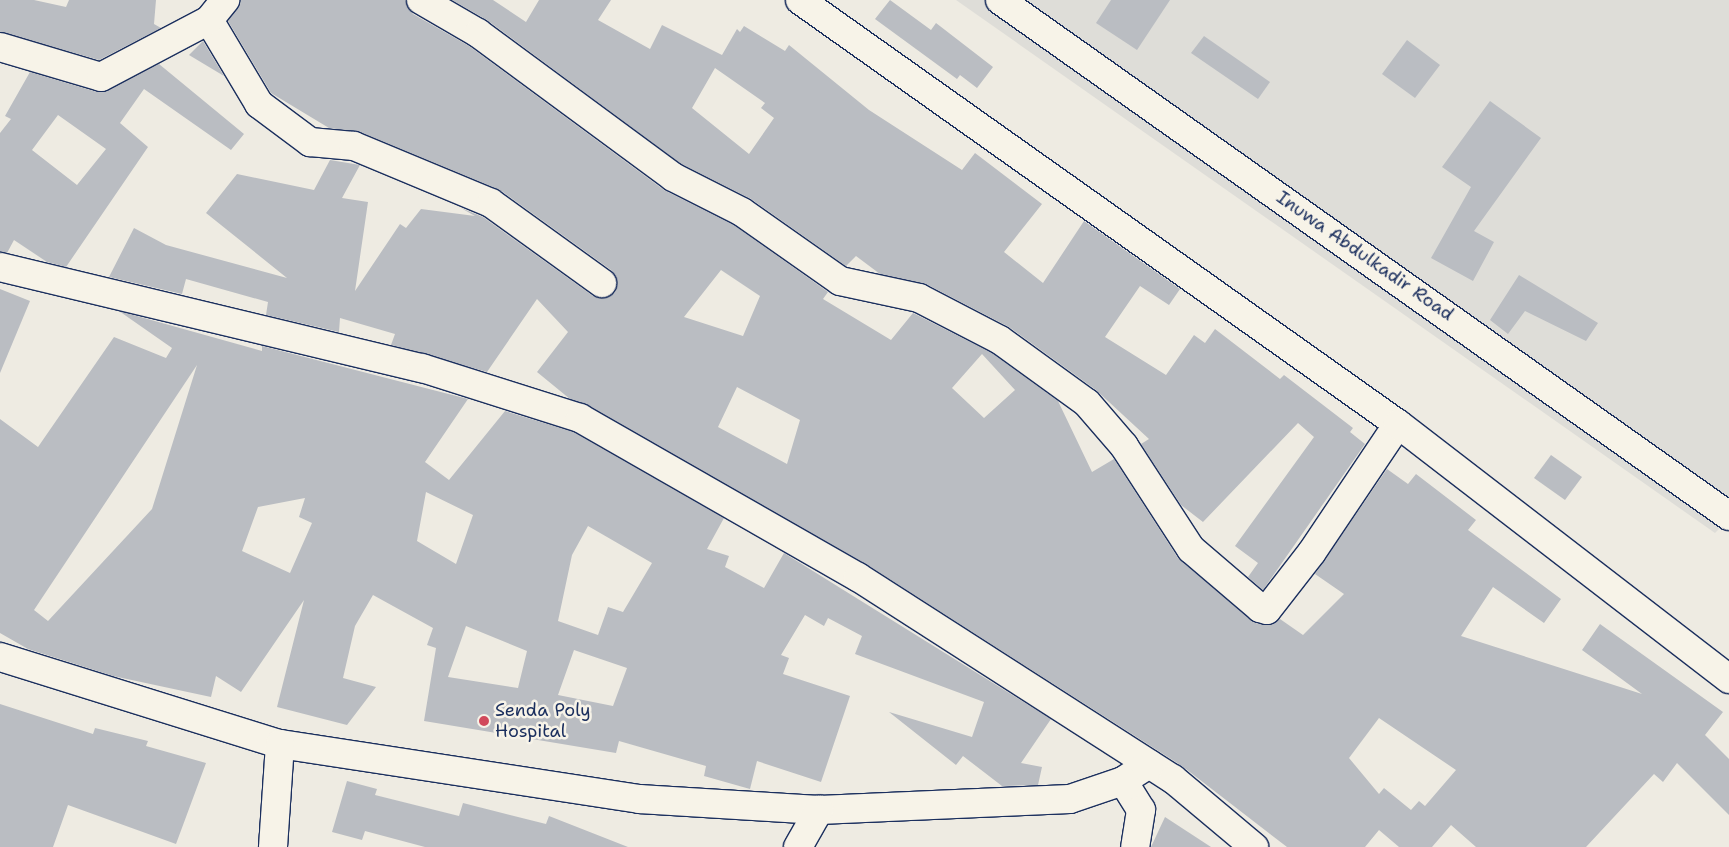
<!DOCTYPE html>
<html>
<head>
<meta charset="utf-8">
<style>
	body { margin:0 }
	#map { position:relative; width:1729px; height:847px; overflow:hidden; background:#eeebe2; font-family:"Shantell Sans",sans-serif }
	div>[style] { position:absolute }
	.built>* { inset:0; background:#deddd8 }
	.building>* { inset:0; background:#babdc2 }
	.roads { filter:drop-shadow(1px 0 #1b2f5e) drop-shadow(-1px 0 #1b2f5e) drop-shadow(0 1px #1b2f5e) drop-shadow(0 -1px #1b2f5e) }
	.minor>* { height:28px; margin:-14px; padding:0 14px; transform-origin:14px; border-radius:14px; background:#f7f3e8 }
	.major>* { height:28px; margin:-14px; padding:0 14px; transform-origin:14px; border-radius:14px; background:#f7f3e8 }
	.dots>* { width:14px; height:14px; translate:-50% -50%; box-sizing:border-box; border:2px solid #f7f3e8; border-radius:50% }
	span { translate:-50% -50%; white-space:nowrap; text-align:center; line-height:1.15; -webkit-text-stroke:5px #f7f3e8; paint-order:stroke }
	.street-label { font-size:18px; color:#1b2f5e }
	.poi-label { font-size:18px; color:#1b2f5e }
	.left { translate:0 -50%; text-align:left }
</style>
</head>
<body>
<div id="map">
	<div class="built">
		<i style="clip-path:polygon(956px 0,1729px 0,1729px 519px,1715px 533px)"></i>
	</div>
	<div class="building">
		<i style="clip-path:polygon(0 0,34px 0,66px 7px,69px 0,156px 0,154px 24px,161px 28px,99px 60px,0 32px)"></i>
		<i style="clip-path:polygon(evenodd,240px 0,405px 0,413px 14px,469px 46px,664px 190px,734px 225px,828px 292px,823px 299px,891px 340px,913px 313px,992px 353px,1058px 401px,1092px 472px,1114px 459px,1178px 558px,1255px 623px,1271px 625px,1280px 619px,1303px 635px,1344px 594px,1315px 574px,1387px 469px,1408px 484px,1416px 474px,1476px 520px,1468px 530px,1561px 599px,1544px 623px,1493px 587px,1461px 636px,1642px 694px,1582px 650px,1600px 624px,1723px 712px,1705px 735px,1729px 759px,1729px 815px,1677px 763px,1663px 782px,1654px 774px,1586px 847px,1476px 847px,1451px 825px,1432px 847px,1399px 847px,1379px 830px,1365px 847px,1287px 847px,1182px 766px,866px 564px,570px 399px,537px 372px,568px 332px,537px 299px,487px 372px,391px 345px,395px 334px,340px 318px,339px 332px,266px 315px,268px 302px,186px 279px,182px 294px,109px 277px,134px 228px,166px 245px,287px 278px,206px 213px,237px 174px,314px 190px,330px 160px,360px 165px,342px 198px,368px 202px,355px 291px,400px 224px,406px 228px,421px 209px,475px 216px,461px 208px,483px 217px,593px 296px,608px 297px,615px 292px,616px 277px,611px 270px,500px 190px,360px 132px,329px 128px,271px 93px,228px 21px,240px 0,721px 270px,760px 296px,743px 336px,684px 317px,721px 270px,240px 0,982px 354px,1015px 390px,984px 418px,952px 388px,982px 354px,240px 0,737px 387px,800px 420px,787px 464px,718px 427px,737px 387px,240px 0,1379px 718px,1456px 770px,1425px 806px,1419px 801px,1411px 810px,1384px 788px,1379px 794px,1349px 758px,1379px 718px)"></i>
		<i style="clip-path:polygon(evenodd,452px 0,493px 0,526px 22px,539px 0,611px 0,598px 20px,650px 49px,662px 25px,722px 55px,737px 29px,740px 32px,744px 26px,785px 51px,789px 45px,869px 110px,962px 170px,975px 153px,1042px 204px,1004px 252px,1043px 283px,1084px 221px,1180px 289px,1169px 305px,1140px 286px,1105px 337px,1166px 375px,1194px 335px,1205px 343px,1215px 329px,1280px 379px,1284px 375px,1353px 428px,1350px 432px,1365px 444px,1263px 590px,1248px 577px,1258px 563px,1235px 546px,1314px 437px,1298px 423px,1203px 522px,1181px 505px,1141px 444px,1149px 439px,1096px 390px,1009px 327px,926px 284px,880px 274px,856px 256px,846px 266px,751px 199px,681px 164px,487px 20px,452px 0,715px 68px,765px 103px,761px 108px,774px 118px,749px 154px,692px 108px,715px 68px)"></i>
		<i style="clip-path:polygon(890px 0,931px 30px,936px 23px,993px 67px,977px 88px,960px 75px,957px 79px,875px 19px)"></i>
		<i style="clip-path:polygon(1111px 0,1170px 0,1137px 50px,1096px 23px)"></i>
		<i style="clip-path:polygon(1204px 36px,1270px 82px,1258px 99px,1191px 53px)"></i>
		<i style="clip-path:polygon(1407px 40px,1440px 65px,1415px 98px,1382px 74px)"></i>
		<i style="clip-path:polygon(203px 41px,224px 76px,189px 55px)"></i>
		<i style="clip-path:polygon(evenodd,159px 64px,244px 134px,231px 150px,144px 89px,120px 123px,148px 147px,66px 267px,47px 262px,14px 240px,7px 253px,0 252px,0 133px,11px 119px,5px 116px,30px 72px,97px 92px,159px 64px,58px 115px,106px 149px,77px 185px,32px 150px,58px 115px)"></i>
		<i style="clip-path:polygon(1490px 101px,1541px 138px,1474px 231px,1494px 242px,1473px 281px,1431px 258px,1471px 187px,1442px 167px)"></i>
		<i style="clip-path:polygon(1519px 275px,1598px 323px,1586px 341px,1525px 311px,1508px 334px,1490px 320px)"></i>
		<i style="clip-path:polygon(0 289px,30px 301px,0 373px)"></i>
		<i style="clip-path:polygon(evenodd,119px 311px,262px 351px,262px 346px,468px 399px,425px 462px,449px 480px,505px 411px,574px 432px,724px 518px,707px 549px,729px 556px,725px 567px,764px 588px,784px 553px,1051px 719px,1021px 763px,1042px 767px,1038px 785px,1002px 786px,963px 756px,956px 765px,889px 712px,972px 737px,984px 702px,855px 654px,862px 636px,828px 618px,824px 626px,805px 615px,781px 655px,789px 658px,783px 674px,850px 696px,821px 782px,757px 761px,750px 789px,704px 776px,706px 766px,619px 741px,616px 753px,424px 721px,436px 648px,427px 645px,433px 628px,373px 595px,355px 626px,343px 678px,376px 687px,347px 725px,277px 707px,304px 600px,241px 692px,216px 676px,211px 697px,113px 676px,28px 649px,0 633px,0 419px,38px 447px,114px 337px,166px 358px,172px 348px,119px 311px,197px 365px,152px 509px,48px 621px,34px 610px,197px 365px,119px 311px,426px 492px,473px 515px,456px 564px,417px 541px,426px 492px,119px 311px,305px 498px,299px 517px,312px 523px,290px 573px,242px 551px,258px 507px,305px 498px,119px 311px,588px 526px,652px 563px,623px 612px,608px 607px,598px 635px,558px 621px,572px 555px,588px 526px,119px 311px,466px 626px,527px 651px,518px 688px,448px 677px,466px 626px,119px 311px,574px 650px,627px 668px,613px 706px,558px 695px,574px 650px)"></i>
		<i style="clip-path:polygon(1551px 455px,1582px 477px,1565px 500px,1534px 478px)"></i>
		<i style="clip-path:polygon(0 704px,93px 734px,95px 728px,148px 741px,146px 746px,206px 763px,176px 844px,68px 805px,53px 847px,0 847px)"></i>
		<i style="clip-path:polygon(347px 781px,377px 789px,375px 795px,459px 816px,463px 803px,546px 824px,549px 816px,628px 847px,425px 847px,365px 831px,362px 840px,332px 832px)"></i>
		<i style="clip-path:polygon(1165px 817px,1211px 847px,1151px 847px)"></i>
	</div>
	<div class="roads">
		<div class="minor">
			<i style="left:421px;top:0;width:66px;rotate:30.1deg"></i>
			<i style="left:478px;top:33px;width:242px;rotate:36.4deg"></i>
			<i style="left:673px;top:177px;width:77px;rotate:26.9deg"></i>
			<i style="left:742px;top:212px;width:120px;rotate:35.1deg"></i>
			<i style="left:840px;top:281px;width:81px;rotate:12.1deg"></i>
			<i style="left:919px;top:298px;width:91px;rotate:27.4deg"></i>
			<i style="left:1000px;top:340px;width:107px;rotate:35.9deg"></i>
			<i style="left:1087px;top:403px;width:57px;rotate:49.3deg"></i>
			<i style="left:1124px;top:446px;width:123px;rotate:57deg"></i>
			<i style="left:1191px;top:549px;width:91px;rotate:40.5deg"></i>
			<i style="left:1260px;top:608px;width:7px;rotate:16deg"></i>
			<i style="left:1267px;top:610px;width:73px;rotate:-52.2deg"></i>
			<i style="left:1312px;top:552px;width:154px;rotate:-56.1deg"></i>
			<i style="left:800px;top:0;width:733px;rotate:35.34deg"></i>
			<i style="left:1398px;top:424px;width:418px;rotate:37.6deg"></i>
			<i style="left:209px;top:20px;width:98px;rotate:59.2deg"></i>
			<i style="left:259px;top:104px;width:64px;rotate:36.7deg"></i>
			<i style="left:310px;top:142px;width:44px;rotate:5.2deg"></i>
			<i style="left:354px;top:146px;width:148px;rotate:22.6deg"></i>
			<i style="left:491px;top:203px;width:137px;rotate:35.8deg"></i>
			<i style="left:0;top:47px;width:105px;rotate:16.5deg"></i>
			<i style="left:101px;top:77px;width:122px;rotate:-27.8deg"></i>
			<i style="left:209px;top:20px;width:26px;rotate:-51deg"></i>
			<i style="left:0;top:267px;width:434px;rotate:13.5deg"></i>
			<i style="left:422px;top:368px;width:166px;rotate:17.6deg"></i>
			<i style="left:580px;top:418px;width:320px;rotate:29.8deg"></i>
			<i style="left:858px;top:577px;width:374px;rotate:32.7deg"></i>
			<i style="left:1173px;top:779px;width:106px;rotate:40deg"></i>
			<i style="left:0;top:657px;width:293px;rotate:17.3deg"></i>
			<i style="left:280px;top:744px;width:363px;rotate:8.7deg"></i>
			<i style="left:639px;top:799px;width:180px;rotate:3.5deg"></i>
			<i style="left:819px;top:810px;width:251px;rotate:-2.5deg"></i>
			<i style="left:1070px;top:799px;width:56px;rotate:-18.8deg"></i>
			<i style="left:1123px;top:781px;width:31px;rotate:-33deg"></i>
			<i style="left:1123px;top:781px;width:34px;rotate:58deg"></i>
			<i style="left:1141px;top:810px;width:37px;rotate:99deg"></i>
			<i style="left:273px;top:847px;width:103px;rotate:-86.1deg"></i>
			<i style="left:798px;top:847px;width:43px;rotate:-60.4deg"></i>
		</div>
		<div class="major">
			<i style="left:1000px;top:0;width:893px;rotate:35.29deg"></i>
		</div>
	</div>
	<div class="dots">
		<i style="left:484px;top:721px;background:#d1495b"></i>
	</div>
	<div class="street-label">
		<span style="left:1365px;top:256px;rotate:35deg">Inuwa Abdulkadir Road</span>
	</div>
	<div class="poi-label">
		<span class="left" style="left:495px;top:721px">Senda Poly<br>Hospital</span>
	</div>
</div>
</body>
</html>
